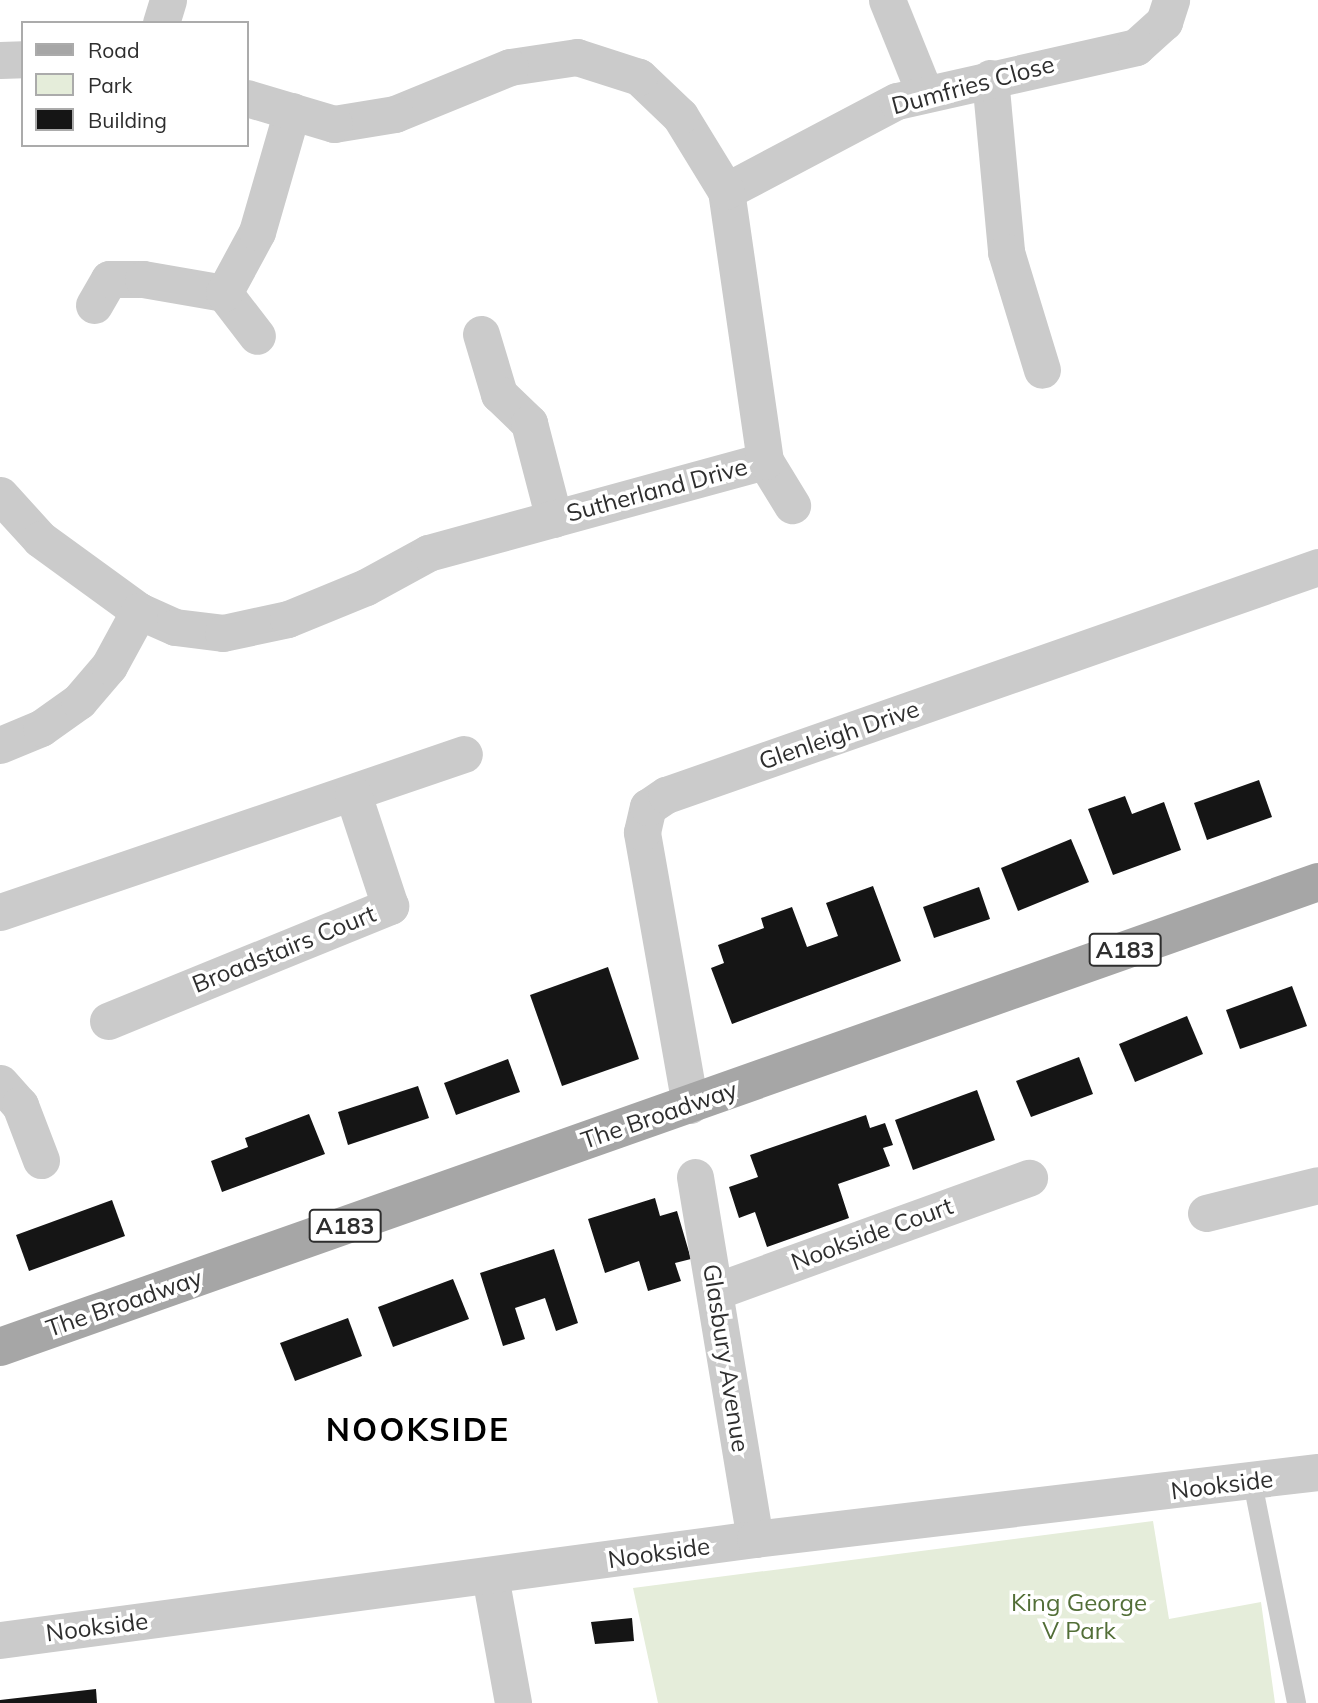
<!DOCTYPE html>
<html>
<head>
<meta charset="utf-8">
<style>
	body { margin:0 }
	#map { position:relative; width:1318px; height:1703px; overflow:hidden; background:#fff; font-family:Mulish,sans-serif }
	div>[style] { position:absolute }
	.green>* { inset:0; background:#e5edda }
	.building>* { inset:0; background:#151515 }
	.service>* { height:19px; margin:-9.5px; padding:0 9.5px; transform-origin:9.5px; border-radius:9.5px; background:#cbcbcb }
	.minor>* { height:37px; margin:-18.5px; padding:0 18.5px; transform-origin:18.5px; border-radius:18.5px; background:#cbcbcb }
	.primary>* { height:38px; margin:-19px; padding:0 19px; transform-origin:19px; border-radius:19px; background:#a6a6a6 }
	span { translate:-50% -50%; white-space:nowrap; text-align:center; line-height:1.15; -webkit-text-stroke:7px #fff; paint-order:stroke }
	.shield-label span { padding:2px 5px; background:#fff; border:2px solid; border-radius:5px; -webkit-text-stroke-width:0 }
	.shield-label { font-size:23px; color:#2e2e2e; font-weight:700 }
	.street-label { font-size:24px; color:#2e2e2e }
	.park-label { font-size:24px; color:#526e37 }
	.district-label { font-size:32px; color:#000; font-weight:700; letter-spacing:2px }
	.legend { position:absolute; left:21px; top:21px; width:228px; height:126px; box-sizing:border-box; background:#fff; border:2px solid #ababab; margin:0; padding:9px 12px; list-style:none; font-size:21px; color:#2e2e2e }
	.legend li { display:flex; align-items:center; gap:14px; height:35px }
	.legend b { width:35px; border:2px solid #ababab }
</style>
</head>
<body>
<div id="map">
	<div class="green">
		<i style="clip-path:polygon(1153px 1521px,1169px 1619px,1261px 1602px,1275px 1703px,658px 1703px,633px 1588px)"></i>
	</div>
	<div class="building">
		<i style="clip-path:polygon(1259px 780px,1272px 817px,1207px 840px,1194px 803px)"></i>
		<i style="clip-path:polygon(1125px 796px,1132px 814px,1164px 802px,1181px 850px,1113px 875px,1088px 809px)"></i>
		<i style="clip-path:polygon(1071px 839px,1089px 882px,1018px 911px,1001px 868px)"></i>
		<i style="clip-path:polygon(873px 886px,901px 961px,732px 1024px,711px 968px,724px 963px,718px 945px,764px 928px,761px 918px,792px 907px,807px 947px,838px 936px,826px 903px)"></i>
		<i style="clip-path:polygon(979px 887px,990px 919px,934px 938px,923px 907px)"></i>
		<i style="clip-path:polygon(608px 967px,639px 1059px,562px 1086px,530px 995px)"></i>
		<i style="clip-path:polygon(1292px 986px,1307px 1026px,1240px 1049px,1226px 1010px)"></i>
		<i style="clip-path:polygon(1187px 1016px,1203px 1054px,1135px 1082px,1119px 1044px)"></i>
		<i style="clip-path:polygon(1079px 1057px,1093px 1094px,1031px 1117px,1016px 1081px)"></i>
		<i style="clip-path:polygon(508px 1059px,520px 1092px,456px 1115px,444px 1083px)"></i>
		<i style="clip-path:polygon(418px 1086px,429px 1118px,348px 1145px,338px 1112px)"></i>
		<i style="clip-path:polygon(977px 1090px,995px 1140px,913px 1170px,895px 1120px)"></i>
		<i style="clip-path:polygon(309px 1114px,325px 1154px,222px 1192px,211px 1161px,248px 1147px,245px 1138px)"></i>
		<i style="clip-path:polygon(866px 1115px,870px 1128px,885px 1123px,893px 1145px,883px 1148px,890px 1166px,838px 1184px,849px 1218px,767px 1247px,755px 1212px,739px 1218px,729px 1187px,758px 1177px,750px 1155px)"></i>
		<i style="clip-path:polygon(655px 1198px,660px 1216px,677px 1211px,691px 1259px,675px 1263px,681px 1281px,648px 1291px,639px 1261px,605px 1273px,588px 1219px)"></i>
		<i style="clip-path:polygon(112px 1200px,125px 1236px,29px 1271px,16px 1235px)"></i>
		<i style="clip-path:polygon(554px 1249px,578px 1323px,556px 1331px,545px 1298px,515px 1308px,525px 1339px,503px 1346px,480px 1273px)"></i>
		<i style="clip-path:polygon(453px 1279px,469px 1319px,393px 1347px,378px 1307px)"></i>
		<i style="clip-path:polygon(348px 1318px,362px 1356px,295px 1381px,280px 1343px)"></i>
		<i style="clip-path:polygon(632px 1618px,634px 1641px,595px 1644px,591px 1622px)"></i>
		<i style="clip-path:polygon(96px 1689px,97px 1703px,0 1703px,0 1700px)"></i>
	</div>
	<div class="service">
		<i style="left:1252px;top:1482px;width:225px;rotate:78.7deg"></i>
	</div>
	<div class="minor">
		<i style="left:887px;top:0;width:101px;rotate:68deg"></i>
		<i style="left:161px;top:23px;width:24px;rotate:-73deg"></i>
		<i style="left:0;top:60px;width:23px;rotate:-2deg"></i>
		<i style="left:990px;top:78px;width:175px;rotate:84.7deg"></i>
		<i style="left:1006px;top:252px;width:123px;rotate:73deg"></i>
		<i style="left:726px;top:191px;width:193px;rotate:-27.8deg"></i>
		<i style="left:897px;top:101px;width:245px;rotate:-12.7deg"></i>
		<i style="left:1136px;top:47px;width:38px;rotate:-42deg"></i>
		<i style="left:1164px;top:22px;width:23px;rotate:-72deg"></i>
		<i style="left:224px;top:293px;width:54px;rotate:52.5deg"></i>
		<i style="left:94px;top:305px;width:30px;rotate:-60deg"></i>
		<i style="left:109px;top:279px;width:34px"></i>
		<i style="left:143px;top:279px;width:82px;rotate:9.8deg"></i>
		<i style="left:224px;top:293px;width:69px;rotate:-61.6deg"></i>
		<i style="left:257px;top:232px;width:126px;rotate:-73.9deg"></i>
		<i style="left:481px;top:334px;width:63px;rotate:73.3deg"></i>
		<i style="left:499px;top:394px;width:42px;rotate:44deg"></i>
		<i style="left:529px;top:423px;width:99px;rotate:75.4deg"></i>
		<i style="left:765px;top:461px;width:52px;rotate:58.5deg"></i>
		<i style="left:0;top:495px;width:59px;rotate:47.7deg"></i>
		<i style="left:40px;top:539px;width:122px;rotate:36deg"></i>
		<i style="left:139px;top:611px;width:39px;rotate:24deg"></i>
		<i style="left:175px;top:627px;width:48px;rotate:7.1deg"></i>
		<i style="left:223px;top:633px;width:66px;rotate:-12.2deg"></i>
		<i style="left:288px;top:619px;width:84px;rotate:-22.3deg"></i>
		<i style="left:366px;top:587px;width:71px;rotate:-28.7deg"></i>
		<i style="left:428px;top:553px;width:349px;rotate:-15.3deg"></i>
		<i style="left:765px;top:461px;width:273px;rotate:-98.2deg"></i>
		<i style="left:726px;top:191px;width:88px;rotate:-121.5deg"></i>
		<i style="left:680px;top:116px;width:57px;rotate:-136.4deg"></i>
		<i style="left:639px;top:77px;width:65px;rotate:-162.1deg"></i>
		<i style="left:577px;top:57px;width:68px;rotate:171.5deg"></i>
		<i style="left:510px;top:67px;width:124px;rotate:157.8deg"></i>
		<i style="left:395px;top:114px;width:62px;rotate:170.7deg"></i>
		<i style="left:334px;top:124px;width:91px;rotate:-163.4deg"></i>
		<i style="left:0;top:745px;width:44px;rotate:-22.5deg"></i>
		<i style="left:41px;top:728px;width:47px;rotate:-35.4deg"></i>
		<i style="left:79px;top:701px;width:46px;rotate:-49.4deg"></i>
		<i style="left:109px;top:666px;width:63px;rotate:-61.4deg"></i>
		<i style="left:0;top:912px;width:490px;rotate:-18.8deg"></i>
		<i style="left:108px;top:1021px;width:305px;rotate:-22.2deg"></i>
		<i style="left:390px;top:906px;width:118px;rotate:-108.3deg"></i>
		<i style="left:0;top:1083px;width:30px;rotate:48deg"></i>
		<i style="left:20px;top:1105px;width:59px;rotate:69.1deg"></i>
		<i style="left:690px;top:1105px;width:277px;rotate:-100deg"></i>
		<i style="left:642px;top:832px;width:26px;rotate:-77deg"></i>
		<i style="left:648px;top:807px;width:22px;rotate:-34deg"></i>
		<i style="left:666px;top:795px;width:691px;rotate:-19.27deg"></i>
		<i style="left:695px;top:1177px;width:367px;rotate:80.6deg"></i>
		<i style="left:1206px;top:1213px;width:115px;rotate:-14deg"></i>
		<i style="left:716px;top:1291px;width:333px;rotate:-19.9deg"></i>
		<i style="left:490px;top:1576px;width:129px;rotate:79.7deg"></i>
		<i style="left:0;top:1640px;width:762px;rotate:-7.62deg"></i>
		<i style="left:755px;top:1539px;width:567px;rotate:-6.79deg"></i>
	</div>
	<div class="primary">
		<i style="left:0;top:1347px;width:1398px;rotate:-19.43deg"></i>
	</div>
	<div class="shield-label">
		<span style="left:1125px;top:950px">A183</span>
		<span style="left:345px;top:1226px">A183</span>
	</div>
	<div class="street-label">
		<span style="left:973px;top:85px;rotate:-15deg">Dumfries Close</span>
		<span style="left:657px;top:490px;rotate:-15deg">Sutherland Drive</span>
		<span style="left:839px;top:735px;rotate:-19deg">Glenleigh Drive</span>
		<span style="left:284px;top:949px;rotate:-22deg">Broadstairs Court</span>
		<span style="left:659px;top:1115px;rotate:-19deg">The Broadway</span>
		<span style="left:872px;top:1234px;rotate:-20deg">Nookside Court</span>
		<span style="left:124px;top:1303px;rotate:-19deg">The Broadway</span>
		<span style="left:726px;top:1358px;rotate:81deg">Glasbury Avenue</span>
		<span style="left:1222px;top:1485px;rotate:-7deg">Nookside</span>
		<span style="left:659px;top:1553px;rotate:-8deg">Nookside</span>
		<span style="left:97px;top:1627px;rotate:-7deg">Nookside</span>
	</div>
	<div class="park-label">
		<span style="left:1079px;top:1617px">King George<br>V Park</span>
	</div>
	<div class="district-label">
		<span style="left:418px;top:1429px">NOOKSIDE</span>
	</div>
	<ul class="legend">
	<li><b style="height:9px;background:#a6a6a6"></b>Road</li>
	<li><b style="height:19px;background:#e5edda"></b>Park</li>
	<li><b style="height:19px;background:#151515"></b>Building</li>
	</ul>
</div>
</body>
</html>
